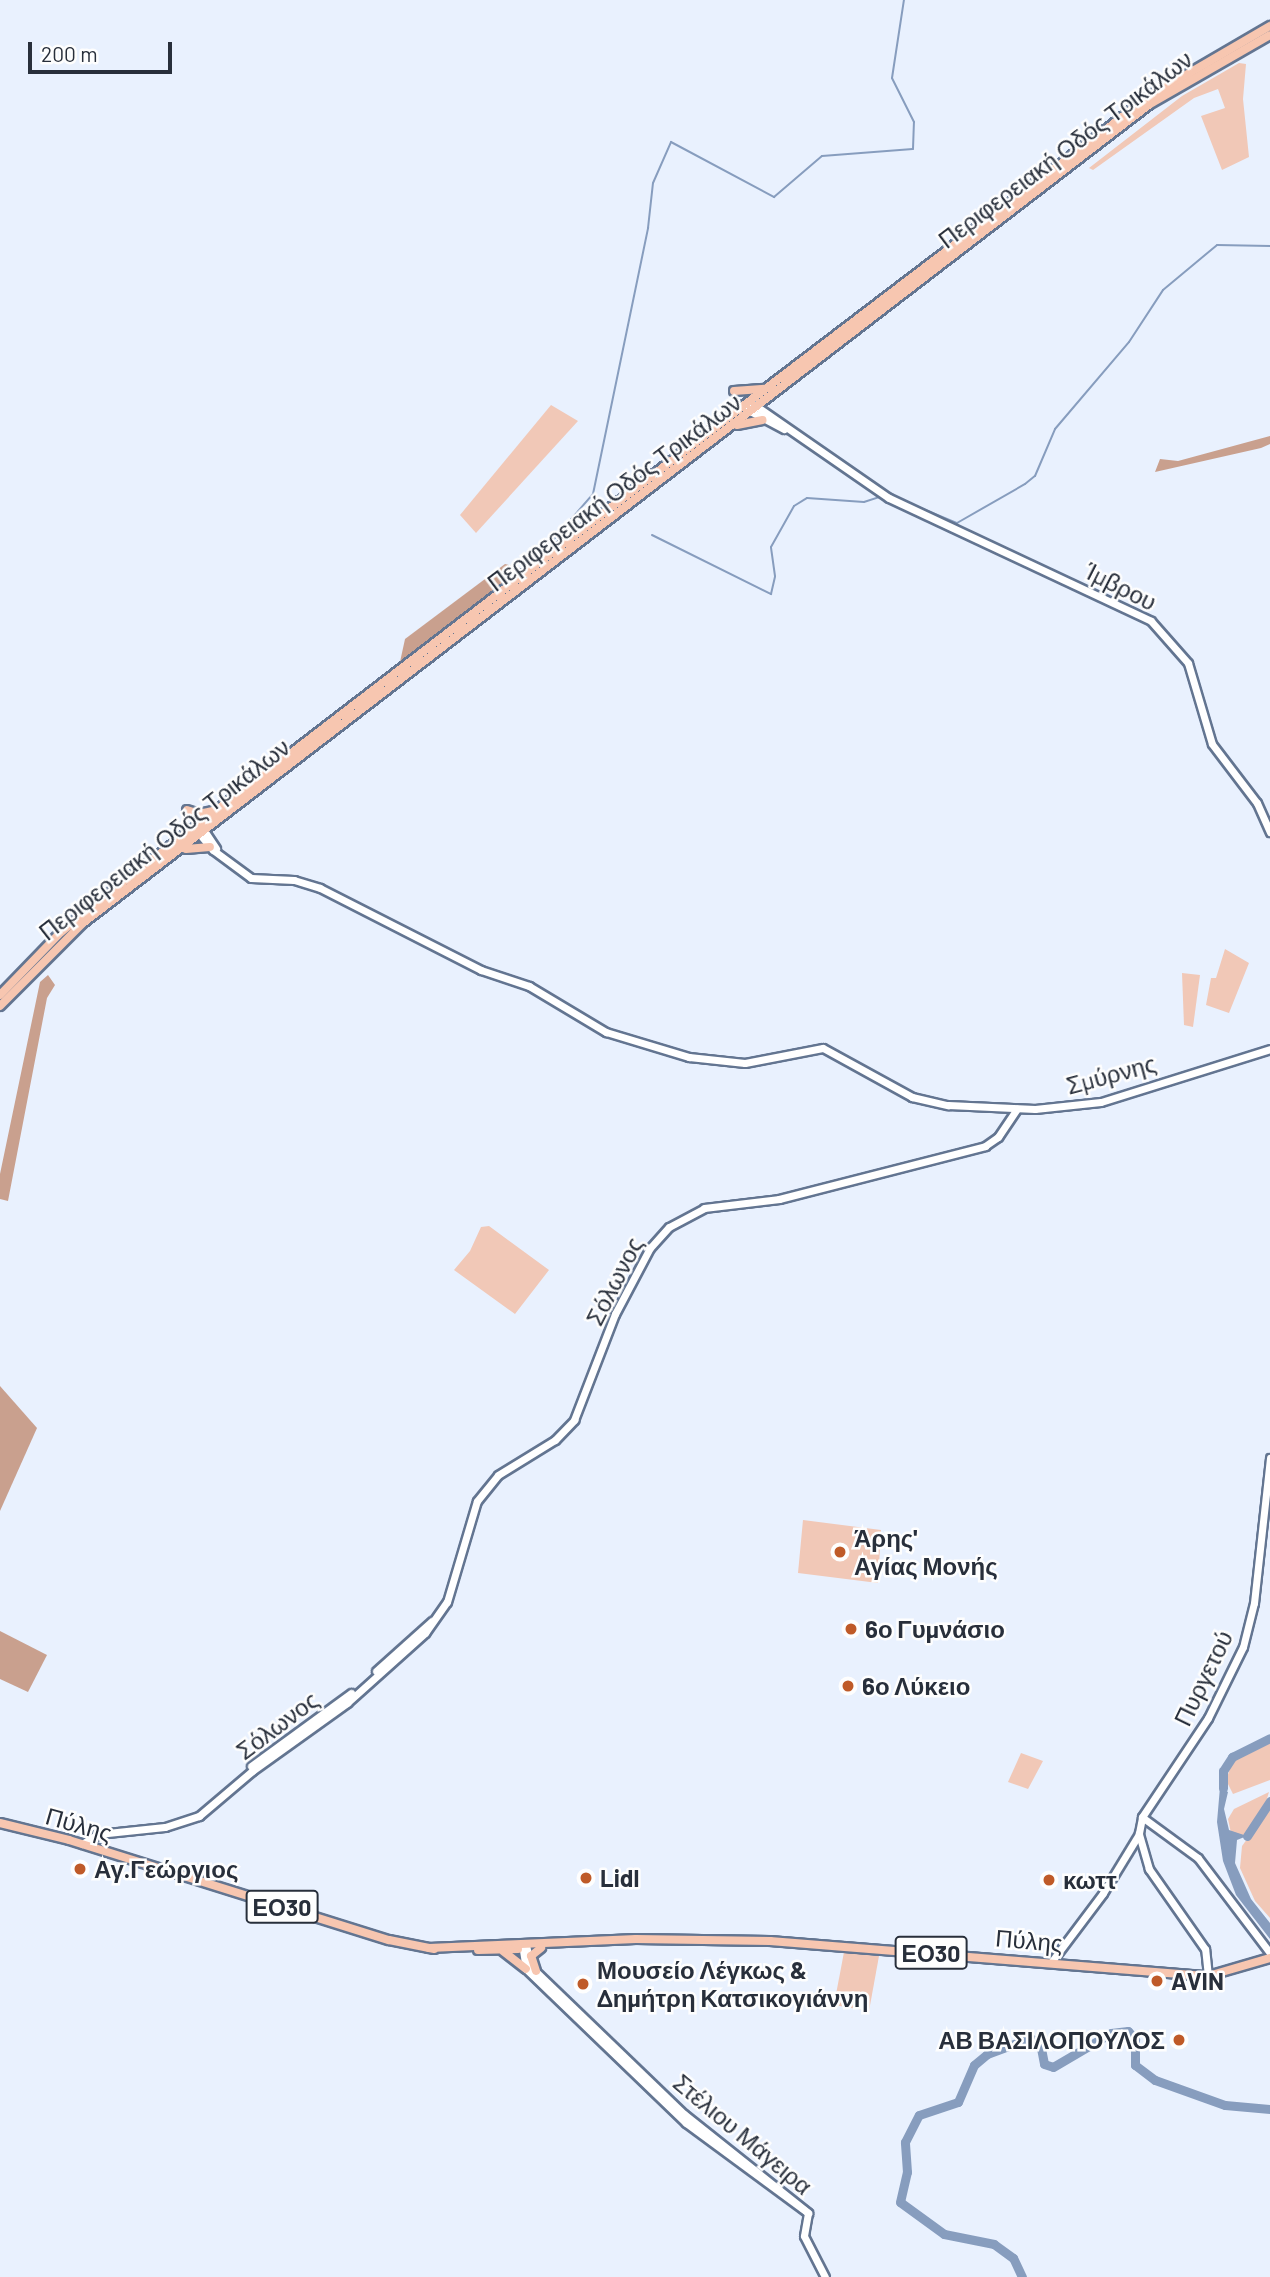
<!DOCTYPE html>
<html>
<head>
<meta charset="utf-8">
<style>
	body { margin:0 }
	#map { position:relative; width:1270px; height:2277px; overflow:hidden; background:#e9f1fe; font-family:Barlow,sans-serif }
	div>[style] { position:absolute }
	.green>* { inset:0; background:#f1c8b7 }
	.forest>* { inset:0; background:#c9a08e }
	.water>* { inset:0; background:#879dbe }
	.stream>* { height:2px; margin:-1px; padding:0 1px; transform-origin:1px; border-radius:1px; background:#879dbe }
	.river>* { height:9px; margin:-4.5px; padding:0 4.5px; transform-origin:4.5px; border-radius:4.5px; background:#879dbe }
	.roads { filter:drop-shadow(2px 0 #637591) drop-shadow(-2px 0 #637591) drop-shadow(0 2px #637591) drop-shadow(0 -2px #637591) }
	.secondary>* { height:7px; margin:-3.5px; padding:0 3.5px; transform-origin:3.5px; border-radius:3.5px; background:#fff }
	.primary>* { height:8px; margin:-4px; padding:0 4px; transform-origin:4px; border-radius:4px; background:#f7c6b0 }
	.dots>* { width:19px; height:19px; translate:-50% -50%; box-sizing:border-box; border:4px solid #fefefe; border-radius:50% }
	span { translate:-50% -50%; white-space:nowrap; text-align:center; line-height:1.15; -webkit-text-stroke:5px #fefefe; paint-order:stroke }
	.shield-label span { padding:2px 5px; background:#fefefe; border:2px solid; border-radius:5px; -webkit-text-stroke-width:0 }
	.shield-label { font-size:23px; color:#282f3b; font-weight:700 }
	.street-label { font-size:24px; color:#282f3b }
	.poi-label { font-size:24px; color:#282f3b; font-weight:700 }
	.left { translate:0 -50%; text-align:left }
	.right { translate:-100% -50%; text-align:right }
	.scale { position:absolute; left:28px; top:42px; width:144px; height:32px; box-sizing:border-box; border:4px solid #282f3b; border-top:0; padding-left:9px; font-size:21px; line-height:24px; white-space:nowrap; color:#282f3b; -webkit-text-stroke:5px #fefefe; paint-order:stroke }
</style>
</head>
<body>
<div id="map">
	<div class="green">
		<i style="clip-path:polygon(1239px 63px,1246px 64px,1243px 99px,1249px 157px,1222px 170px,1201px 116px,1225px 108px,1218px 89px,1194px 98px,1093px 170px,1089px 168px,1182px 96px)"></i>
		<i style="clip-path:polygon(551px 405px,578px 421px,476px 533px,460px 515px)"></i>
		<i style="clip-path:polygon(1225px 949px,1249px 963px,1229px 1013px,1206px 1005px,1211px 978px,1216px 978px)"></i>
		<i style="clip-path:polygon(1182px 973px,1200px 975px,1193px 1027px,1184px 1025px)"></i>
		<i style="clip-path:polygon(489px 1226px,549px 1270px,515px 1314px,454px 1270px,470px 1251px,481px 1227px)"></i>
		<i style="clip-path:polygon(803px 1520px,881px 1530px,878px 1583px,798px 1573px)"></i>
		<i style="clip-path:polygon(1270px 1742px,1270px 1780px,1233px 1794px,1226px 1780px,1233px 1760px)"></i>
		<i style="clip-path:polygon(1021px 1753px,1043px 1761px,1028px 1789px,1008px 1782px)"></i>
		<i style="clip-path:polygon(1269px 1792px,1263px 1812px,1246px 1836px,1231px 1833px,1228px 1819px,1234px 1809px)"></i>
		<i style="clip-path:polygon(1270px 1808px,1270px 1918px,1255px 1901px,1240px 1868px,1242px 1846px)"></i>
		<i style="clip-path:polygon(844px 1952px,879px 1956px,869px 2011px,834px 2005px)"></i>
	</div>
	<div class="forest">
		<i style="clip-path:polygon(1270px 436px,1270px 444px,1261px 448px,1155px 472px,1160px 459px,1178px 461px)"></i>
		<i style="clip-path:polygon(505px 564px,524px 569px,400px 662px,405px 639px)"></i>
		<i style="clip-path:polygon(48px 975px,55px 985px,47px 998px,8px 1201px,0 1199px,0 1174px,40px 982px)"></i>
		<i style="clip-path:polygon(0 1386px,37px 1428px,0 1511px)"></i>
		<i style="clip-path:polygon(0 1631px,47px 1655px,28px 1692px,0 1679px)"></i>
	</div>
	<div class="water">
		<i style="clip-path:polygon(1220px 1787px,1228px 1792px,1224px 1809px,1229px 1830px,1247px 1836px,1237px 1840px,1235px 1863px,1251px 1899px,1270px 1923px,1270px 1939px,1236px 1895px,1223px 1861px,1217px 1822px)"></i>
	</div>
	<div class="stream">
		<i style="left:887px;top:494px;width:76px;rotate:22.5deg"></i>
		<i style="left:957px;top:523px;width:78px;rotate:-29.8deg"></i>
		<i style="left:1025px;top:484px;width:13px;rotate:-39deg"></i>
		<i style="left:1035px;top:476px;width:51px;rotate:-66.9deg"></i>
		<i style="left:1055px;top:429px;width:114px;rotate:-49.6deg"></i>
		<i style="left:1129px;top:342px;width:62px;rotate:-56.8deg"></i>
		<i style="left:1163px;top:290px;width:70px;rotate:-39.8deg"></i>
		<i style="left:1217px;top:245px;width:53px;rotate:1.1deg"></i>
		<i style="left:652px;top:535px;width:133px;rotate:26.4deg"></i>
		<i style="left:771px;top:594px;width:18px;rotate:-77deg"></i>
		<i style="left:775px;top:576px;width:29px;rotate:-98deg"></i>
		<i style="left:771px;top:547px;width:47px;rotate:-60.7deg"></i>
		<i style="left:794px;top:506px;width:15px;rotate:-32deg"></i>
		<i style="left:807px;top:498px;width:57px;rotate:4deg"></i>
		<i style="left:864px;top:502px;width:19px;rotate:-18deg"></i>
		<i style="left:527px;top:558px;width:32px;rotate:-35deg"></i>
		<i style="left:553px;top:540px;width:61px;rotate:-49deg"></i>
		<i style="left:593px;top:494px;width:272px;rotate:-78.3deg"></i>
		<i style="left:648px;top:228px;width:45px;rotate:-83.7deg"></i>
		<i style="left:653px;top:183px;width:45px;rotate:-66.3deg"></i>
		<i style="left:671px;top:142px;width:117px;rotate:28.1deg"></i>
		<i style="left:774px;top:197px;width:63px;rotate:-40.5deg"></i>
		<i style="left:822px;top:156px;width:91px;rotate:-4.4deg"></i>
		<i style="left:913px;top:149px;width:27px;rotate:-88deg"></i>
		<i style="left:914px;top:122px;width:49px;rotate:-116.6deg"></i>
		<i style="left:892px;top:78px;width:79px;rotate:-81.3deg"></i>
	</div>
	<div class="river">
		<i style="left:1223px;top:1788px;width:17px;rotate:-90deg"></i>
		<i style="left:1223px;top:1771px;width:17px;rotate:-57deg"></i>
		<i style="left:1232px;top:1757px;width:42px;rotate:-26.6deg"></i>
		<i style="left:1247px;top:1836px;width:42px;rotate:-56.7deg"></i>
		<i style="left:1022px;top:2277px;width:21px;rotate:-115deg"></i>
		<i style="left:1013px;top:2258px;width:24px;rotate:-144deg"></i>
		<i style="left:994px;top:2244px;width:51px;rotate:-168.7deg"></i>
		<i style="left:944px;top:2234px;width:54px;rotate:-144deg"></i>
		<i style="left:900px;top:2202px;width:31px;rotate:-77deg"></i>
		<i style="left:907px;top:2172px;width:30px;rotate:-94deg"></i>
		<i style="left:905px;top:2142px;width:30px;rotate:-63deg"></i>
		<i style="left:919px;top:2115px;width:41px;rotate:-18.4deg"></i>
		<i style="left:958px;top:2102px;width:40px;rotate:-66.6deg"></i>
		<i style="left:974px;top:2065px;width:17px;rotate:-40deg"></i>
		<i style="left:987px;top:2054px;width:46px;rotate:-20.4deg"></i>
		<i style="left:1030px;top:2038px;width:11px;rotate:27deg"></i>
		<i style="left:1040px;top:2043px;width:21px;rotate:79deg"></i>
		<i style="left:1044px;top:2064px;width:9px;rotate:18deg"></i>
		<i style="left:1053px;top:2067px;width:67px;rotate:-30.4deg"></i>
		<i style="left:1111px;top:2033px;width:17px;rotate:-7deg"></i>
		<i style="left:1128px;top:2031px;width:11px;rotate:49deg"></i>
		<i style="left:1135px;top:2039px;width:26px;rotate:90deg"></i>
		<i style="left:1135px;top:2065px;width:25px;rotate:37deg"></i>
		<i style="left:1155px;top:2080px;width:74px;rotate:19.7deg"></i>
		<i style="left:1225px;top:2105px;width:45px;rotate:5.1deg"></i>
	</div>
	<div class="roads">
		<div class="secondary">
			<i style="left:753px;top:404px;width:165px;rotate:34.7deg"></i>
			<i style="left:889px;top:498px;width:289px;rotate:25.1deg"></i>
			<i style="left:1151px;top:621px;width:56px;rotate:48.6deg"></i>
			<i style="left:1188px;top:663px;width:84px;rotate:73.5deg"></i>
			<i style="left:1212px;top:744px;width:74px;rotate:52.7deg"></i>
			<i style="left:1257px;top:803px;width:32px;rotate:66deg"></i>
			<i style="left:746px;top:409px;width:43px;rotate:27.8deg"></i>
			<i style="left:201px;top:826px;width:27px;rotate:56deg"></i>
			<i style="left:197px;top:831px;width:25px;rotate:50deg"></i>
			<i style="left:213px;top:850px;width:47px;rotate:36.4deg"></i>
			<i style="left:251px;top:878px;width:43px;rotate:2.7deg"></i>
			<i style="left:294px;top:880px;width:27px;rotate:17deg"></i>
			<i style="left:320px;top:888px;width:181px;rotate:27deg"></i>
			<i style="left:481px;top:970px;width:51px;rotate:18.4deg"></i>
			<i style="left:529px;top:986px;width:90px;rotate:30.9deg"></i>
			<i style="left:606px;top:1032px;width:87px;rotate:16.8deg"></i>
			<i style="left:689px;top:1057px;width:56px;rotate:6.1deg"></i>
			<i style="left:745px;top:1063px;width:79px;rotate:-10.9deg"></i>
			<i style="left:823px;top:1048px;width:102px;rotate:28.8deg"></i>
			<i style="left:912px;top:1097px;width:37px;rotate:13deg"></i>
			<i style="left:948px;top:1105px;width:87px;rotate:2.6deg"></i>
			<i style="left:1035px;top:1109px;width:66px;rotate:-6.1deg"></i>
			<i style="left:1101px;top:1102px;width:177px;rotate:-17.4deg"></i>
			<i style="left:376px;top:1671px;width:75px;rotate:-41.8deg"></i>
			<i style="left:251px;top:1766px;width:124px;rotate:-36.1deg"></i>
			<i style="left:1142px;top:1817px;width:69px;rotate:36.2deg"></i>
			<i style="left:1198px;top:1858px;width:119px;rotate:52.8deg"></i>
			<i style="left:82px;top:1844px;width:19px;rotate:-32deg"></i>
			<i style="left:98px;top:1834px;width:67px;rotate:-6deg"></i>
			<i style="left:165px;top:1827px;width:36px;rotate:-18deg"></i>
			<i style="left:199px;top:1816px;width:70px;rotate:-40.3deg"></i>
			<i style="left:252px;top:1771px;width:117px;rotate:-35.6deg"></i>
			<i style="left:347px;top:1703px;width:105px;rotate:-41.9deg"></i>
			<i style="left:425px;top:1633px;width:38px;rotate:-55deg"></i>
			<i style="left:447px;top:1602px;width:105px;rotate:-73.5deg"></i>
			<i style="left:477px;top:1501px;width:33px;rotate:-51deg"></i>
			<i style="left:498px;top:1475px;width:67px;rotate:-31.6deg"></i>
			<i style="left:555px;top:1440px;width:28px;rotate:-46deg"></i>
			<i style="left:574px;top:1420px;width:114px;rotate:-68.9deg"></i>
			<i style="left:615px;top:1314px;width:75px;rotate:-62.1deg"></i>
			<i style="left:650px;top:1248px;width:28px;rotate:-48deg"></i>
			<i style="left:669px;top:1227px;width:40px;rotate:-28deg"></i>
			<i style="left:704px;top:1208px;width:76px;rotate:-6.8deg"></i>
			<i style="left:779px;top:1199px;width:213px;rotate:-14.4deg"></i>
			<i style="left:985px;top:1146px;width:16px;rotate:-35deg"></i>
			<i style="left:998px;top:1137px;width:34px;rotate:-56deg"></i>
			<i style="left:522px;top:1944px;width:25px;rotate:81deg"></i>
			<i style="left:526px;top:1969px;width:222px;rotate:43.9deg"></i>
			<i style="left:686px;top:2123px;width:152px;rotate:36.4deg"></i>
			<i style="left:526px;top:1944px;width:22px;rotate:80deg"></i>
			<i style="left:530px;top:1966px;width:214px;rotate:43.9deg"></i>
			<i style="left:684px;top:2114px;width:157px;rotate:38.5deg"></i>
			<i style="left:1052px;top:1961px;width:85px;rotate:-53.1deg"></i>
			<i style="left:1103px;top:1893px;width:69px;rotate:-58.6deg"></i>
			<i style="left:1208px;top:1976px;width:27px;rotate:-96deg"></i>
			<i style="left:1205px;top:1949px;width:98px;rotate:-125deg"></i>
			<i style="left:1149px;top:1869px;width:37px;rotate:-106deg"></i>
			<i style="left:1139px;top:1833px;width:16px;rotate:-79deg"></i>
			<i style="left:1142px;top:1817px;width:119px;rotate:-56.3deg"></i>
			<i style="left:1208px;top:1718px;width:79px;rotate:-63.8deg"></i>
			<i style="left:1243px;top:1647px;width:45px;rotate:-76deg"></i>
			<i style="left:1254px;top:1603px;width:146px;rotate:-83.7deg"></i>
			<i style="left:808px;top:2213px;width:23px;rotate:100deg"></i>
			<i style="left:804px;top:2236px;width:46px;rotate:62.9deg"></i>
		</div>
		<div class="primary">
			<i style="left:734px;top:391px;width:31px;rotate:-4deg"></i>
			<i style="left:737px;top:425px;width:26px;rotate:-11deg"></i>
			<i style="left:187px;top:810px;width:13px;rotate:18deg"></i>
			<i style="left:199px;top:814px;width:13px;rotate:-13deg"></i>
			<i style="left:186px;top:849px;width:24px;rotate:-5deg"></i>
			<i style="left:0;top:995px;width:88px;rotate:-45.9deg"></i>
			<i style="left:61px;top:932px;width:88px;rotate:-38.6deg"></i>
			<i style="left:130px;top:877px;width:773px;rotate:-37.54deg"></i>
			<i style="left:743px;top:406px;width:512px;rotate:-37.3deg"></i>
			<i style="left:1150px;top:96px;width:139px;rotate:-30.3deg"></i>
			<i style="left:0;top:1006px;width:117px;rotate:-45deg"></i>
			<i style="left:83px;top:923px;width:1345px;rotate:-37.51deg"></i>
			<i style="left:1150px;top:104px;width:138px;rotate:-29.9deg"></i>
			<i style="left:0;top:1823px;width:71px;rotate:13.8deg"></i>
			<i style="left:69px;top:1840px;width:335px;rotate:17.4deg"></i>
			<i style="left:389px;top:1940px;width:46px;rotate:11.3deg"></i>
			<i style="left:429px;top:1948px;width:207px;rotate:-2.5deg"></i>
			<i style="left:636px;top:1939px;width:134px;rotate:0.9deg"></i>
			<i style="left:770px;top:1941px;width:439px;rotate:4.6deg"></i>
			<i style="left:1208px;top:1976px;width:65px;rotate:-16.2deg"></i>
			<i style="left:478px;top:1950px;width:40px;rotate:-1.4deg"></i>
			<i style="left:503px;top:1951px;width:29px;rotate:38deg"></i>
			<i style="left:536px;top:1971px;width:16px;rotate:-108deg"></i>
			<i style="left:531px;top:1956px;width:13px;rotate:-39deg"></i>
		</div>
	</div>
	<div class="dots">
		<i style="left:840px;top:1552px;background:#bf5a28"></i>
		<i style="left:851px;top:1629px;background:#bf5a28"></i>
		<i style="left:848px;top:1686px;background:#bf5a28"></i>
		<i style="left:80px;top:1869px;background:#bf5a28"></i>
		<i style="left:586px;top:1878px;background:#bf5a28"></i>
		<i style="left:1049px;top:1880px;background:#bf5a28"></i>
		<i style="left:1157px;top:1981px;background:#bf5a28"></i>
		<i style="left:583px;top:1984px;background:#bf5a28"></i>
		<i style="left:1179px;top:2040px;background:#bf5a28"></i>
	</div>
	<div class="shield-label">
		<span style="left:282px;top:1907px">ΕΟ30</span>
		<span style="left:931px;top:1953px">ΕΟ30</span>
	</div>
	<div class="street-label">
		<span style="left:1065px;top:149px;rotate:-37deg">Περιφερειακή Οδός Τρικάλων</span>
		<span style="left:614px;top:492px;rotate:-37deg">Περιφερειακή Οδός Τρικάλων</span>
		<span style="left:1121px;top:586px;rotate:27deg">Ίμβρου</span>
		<span style="left:164px;top:839px;rotate:-38deg">Περιφερειακή Οδός Τρικάλων</span>
		<span style="left:1111px;top:1074px;rotate:-15deg">Σμύρνης</span>
		<span style="left:614px;top:1281px;rotate:-63deg">Σόλωνος</span>
		<span style="left:1203px;top:1678px;rotate:-64deg">Πυργετού</span>
		<span style="left:277px;top:1725px;rotate:-37deg">Σόλωνος</span>
		<span style="left:79px;top:1824px;rotate:16deg">Πύλης</span>
		<span style="left:1029px;top:1940px;rotate:5deg">Πύλης</span>
		<span style="left:743px;top:2134px;rotate:40deg">Στέλιου Μάγειρα</span>
	</div>
	<div class="poi-label">
		<span class="left" style="left:854px;top:1552px">Άρης'<br>Αγίας Μονής</span>
		<span class="left" style="left:865px;top:1629px">6ο Γυμνάσιο</span>
		<span class="left" style="left:862px;top:1686px">6ο Λύκειο</span>
		<span class="left" style="left:94px;top:1869px">Αγ.Γεώργιος</span>
		<span class="left" style="left:600px;top:1878px">Lidl</span>
		<span class="left" style="left:1063px;top:1880px">κωττ</span>
		<span class="left" style="left:597px;top:1984px">Μουσείο Λέγκως &amp;<br>Δημήτρη Κατσικογιάννη</span>
		<span class="left" style="left:1171px;top:1981px">AVIN</span>
		<span class="right" style="left:1165px;top:2040px">ΑΒ ΒΑΣΙΛΟΠΟΥΛΟΣ</span>
	</div>
	<div class="scale">200 m</div>
</div>
</body>
</html>
